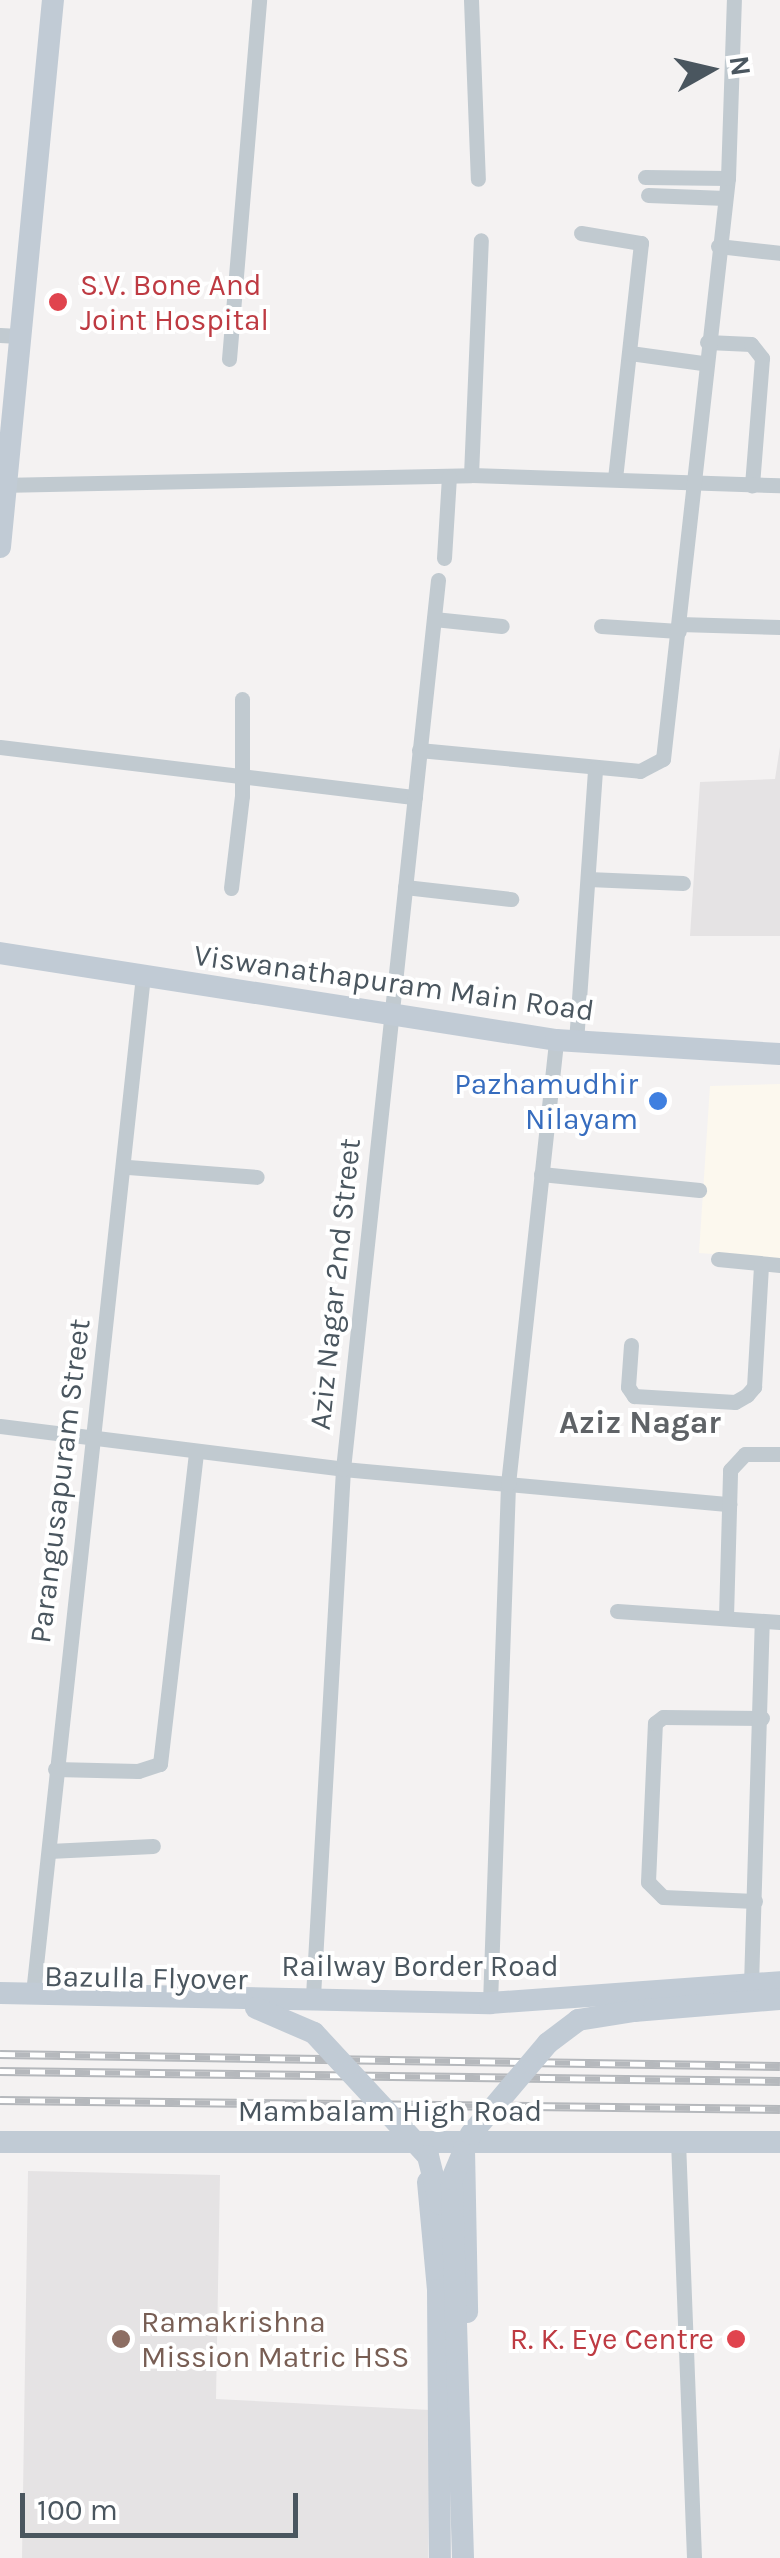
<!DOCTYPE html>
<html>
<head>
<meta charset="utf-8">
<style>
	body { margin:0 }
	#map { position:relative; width:780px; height:2558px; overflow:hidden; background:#f4f2f2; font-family:Karla,sans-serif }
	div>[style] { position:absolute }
	.commercial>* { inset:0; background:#fcf8ee }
	.education>* { inset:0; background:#e5e3e4 }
	.street>* { height:15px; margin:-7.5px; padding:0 7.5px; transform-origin:7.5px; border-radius:7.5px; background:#c1cad0 }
	.secondary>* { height:22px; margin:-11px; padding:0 11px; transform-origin:11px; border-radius:11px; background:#c1cbd5 }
	.rail>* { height:9px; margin-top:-4.5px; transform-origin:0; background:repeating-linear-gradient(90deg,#fff 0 15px,#b5b8bc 0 30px); box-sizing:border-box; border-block:2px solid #b5b8bc }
	.secondary-bridge>* { height:22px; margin:-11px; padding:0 11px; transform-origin:11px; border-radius:11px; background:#c1cbd5 }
	.dots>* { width:28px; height:28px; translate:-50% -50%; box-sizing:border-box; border:5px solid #fff; border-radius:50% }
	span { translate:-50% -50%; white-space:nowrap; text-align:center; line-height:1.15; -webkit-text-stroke:8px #fff; paint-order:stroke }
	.health-label { font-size:30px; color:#be3a42 }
	.left { translate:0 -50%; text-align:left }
	.right { translate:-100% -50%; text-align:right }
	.street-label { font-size:30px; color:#4a565f }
	.shop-label { font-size:30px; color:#366cbe }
	.education-label { font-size:30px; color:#785e54 }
	.neighbourhood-label { font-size:32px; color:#5f6367; font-weight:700 }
	.north { position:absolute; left:660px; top:20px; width:100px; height:100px; -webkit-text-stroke:8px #fff; paint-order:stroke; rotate:82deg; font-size:28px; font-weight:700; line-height:40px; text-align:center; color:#4a565f }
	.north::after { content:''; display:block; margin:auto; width:35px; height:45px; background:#4a565f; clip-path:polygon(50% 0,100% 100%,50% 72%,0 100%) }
	.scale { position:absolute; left:20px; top:2493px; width:278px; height:45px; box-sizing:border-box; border:5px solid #4a565f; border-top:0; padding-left:12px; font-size:30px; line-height:35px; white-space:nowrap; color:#4a565f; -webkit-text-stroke:8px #fff; paint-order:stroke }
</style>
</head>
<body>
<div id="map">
	<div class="commercial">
		<i style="clip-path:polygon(780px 1084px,780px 1259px,699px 1253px,710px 1086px)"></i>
	</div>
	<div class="education">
		<i style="clip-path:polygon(780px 747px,780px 936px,690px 936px,700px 782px,775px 779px)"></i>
		<i style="clip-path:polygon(28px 2171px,220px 2175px,216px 2399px,430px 2410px,428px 2558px,22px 2558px)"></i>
	</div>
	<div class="street">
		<i style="left:471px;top:0;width:179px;rotate:87.8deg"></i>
		<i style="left:645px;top:177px;width:83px;rotate:0.7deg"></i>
		<i style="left:648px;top:195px;width:77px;rotate:2.2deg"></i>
		<i style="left:581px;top:233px;width:61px;rotate:9.5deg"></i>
		<i style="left:641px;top:243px;width:235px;rotate:96.3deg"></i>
		<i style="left:718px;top:246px;width:62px;rotate:6.4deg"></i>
		<i style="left:0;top:335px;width:19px;rotate:3deg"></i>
		<i style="left:707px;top:342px;width:44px;rotate:2.6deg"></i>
		<i style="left:751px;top:344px;width:18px;rotate:52deg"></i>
		<i style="left:762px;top:358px;width:128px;rotate:94.5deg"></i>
		<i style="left:630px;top:353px;width:73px;rotate:7.9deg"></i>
		<i style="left:229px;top:359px;width:360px;rotate:-85.2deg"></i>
		<i style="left:471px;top:475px;width:235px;rotate:-87.6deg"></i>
		<i style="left:0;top:485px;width:471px;rotate:-1.2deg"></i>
		<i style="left:471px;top:475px;width:309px;rotate:1.9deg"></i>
		<i style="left:444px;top:558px;width:81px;rotate:-86.5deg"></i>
		<i style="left:434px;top:619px;width:68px;rotate:5.9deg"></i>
		<i style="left:679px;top:624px;width:101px;rotate:1.7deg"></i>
		<i style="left:601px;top:626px;width:78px;rotate:3.7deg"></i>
		<i style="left:0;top:747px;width:418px;rotate:6.9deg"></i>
		<i style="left:419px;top:750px;width:222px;rotate:5.4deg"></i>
		<i style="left:640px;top:771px;width:26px;rotate:-28deg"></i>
		<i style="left:663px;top:759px;width:585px;rotate:-83.62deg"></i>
		<i style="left:728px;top:178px;width:178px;rotate:-88.1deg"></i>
		<i style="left:588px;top:879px;width:95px;rotate:2.4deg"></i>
		<i style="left:405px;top:887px;width:107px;rotate:6.5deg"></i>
		<i style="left:231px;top:888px;width:93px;rotate:-83.2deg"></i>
		<i style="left:242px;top:796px;width:97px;rotate:-90deg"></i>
		<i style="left:576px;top:1042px;width:275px;rotate:-86deg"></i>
		<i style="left:128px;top:1167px;width:129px;rotate:4.4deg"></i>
		<i style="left:541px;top:1174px;width:159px;rotate:5.8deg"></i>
		<i style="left:718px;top:1259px;width:62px;rotate:5.5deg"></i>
		<i style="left:631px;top:1345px;width:42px;rotate:94.1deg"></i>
		<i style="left:628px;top:1387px;width:11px;rotate:56deg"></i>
		<i style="left:634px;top:1396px;width:101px;rotate:3.4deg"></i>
		<i style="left:735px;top:1402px;width:14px;rotate:-30deg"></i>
		<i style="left:747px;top:1395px;width:11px;rotate:-49deg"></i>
		<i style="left:754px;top:1387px;width:123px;rotate:-86.7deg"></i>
		<i style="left:0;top:1426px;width:346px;rotate:7.1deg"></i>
		<i style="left:343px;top:1469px;width:388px;rotate:5.2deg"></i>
		<i style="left:617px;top:1611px;width:163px;rotate:3.9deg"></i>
		<i style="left:726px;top:1617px;width:147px;rotate:-88.4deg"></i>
		<i style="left:730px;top:1470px;width:22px;rotate:-47deg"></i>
		<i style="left:745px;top:1454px;width:35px"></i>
		<i style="left:55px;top:1769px;width:83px;rotate:1.4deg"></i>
		<i style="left:138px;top:1771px;width:23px;rotate:-18deg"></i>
		<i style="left:160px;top:1764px;width:314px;rotate:-83.4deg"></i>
		<i style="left:49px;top:1851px;width:104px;rotate:-2.8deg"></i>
		<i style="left:755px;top:1901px;width:92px;rotate:-177.5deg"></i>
		<i style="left:663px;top:1897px;width:21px;rotate:-135deg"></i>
		<i style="left:648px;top:1882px;width:159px;rotate:-87.5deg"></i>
		<i style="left:655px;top:1723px;width:10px;rotate:-37deg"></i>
		<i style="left:663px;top:1717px;width:99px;rotate:0.6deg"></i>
		<i style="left:751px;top:1985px;width:364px;rotate:-88.3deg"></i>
		<i style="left:33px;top:1993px;width:1024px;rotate:-83.83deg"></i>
		<i style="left:313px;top:1996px;width:528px;rotate:-86.74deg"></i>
		<i style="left:343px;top:1469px;width:894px;rotate:-83.9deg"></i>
		<i style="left:490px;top:2003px;width:519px;rotate:-88.01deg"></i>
		<i style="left:508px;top:1484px;width:447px;rotate:-83.8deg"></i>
		<i style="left:678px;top:2141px;width:417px;rotate:87.8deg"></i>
	</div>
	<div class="secondary">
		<i style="left:0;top:547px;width:550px;rotate:-84.47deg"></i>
		<i style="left:0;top:953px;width:563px;rotate:8.89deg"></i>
		<i style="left:556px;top:1040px;width:224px;rotate:3.6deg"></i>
		<i style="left:0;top:1993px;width:490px;rotate:1.2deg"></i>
		<i style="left:490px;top:2003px;width:291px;rotate:-4.1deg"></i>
		<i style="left:634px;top:2011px;width:146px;rotate:-4.7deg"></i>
		<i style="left:0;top:2142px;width:780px"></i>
		<i style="left:464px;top:2149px;width:163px;rotate:88.9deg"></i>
		<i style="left:428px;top:2182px;width:108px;rotate:84.7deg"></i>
		<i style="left:438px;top:2290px;width:268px;rotate:89.6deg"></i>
	</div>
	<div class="rail">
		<i style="left:0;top:2054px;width:780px;rotate:0.88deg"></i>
		<i style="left:0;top:2071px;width:780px;rotate:0.73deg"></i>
		<i style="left:0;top:2100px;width:780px;rotate:0.66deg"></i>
	</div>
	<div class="secondary-bridge">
		<i style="left:256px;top:2008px;width:63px;rotate:23.3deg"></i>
		<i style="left:314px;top:2033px;width:168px;rotate:47.2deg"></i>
		<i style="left:428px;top:2156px;width:49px;rotate:76deg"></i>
		<i style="left:463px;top:2558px;width:379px;rotate:-91.7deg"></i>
		<i style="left:452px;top:2179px;width:49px;rotate:-67.1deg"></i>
		<i style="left:471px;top:2134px;width:119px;rotate:-49.8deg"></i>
		<i style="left:548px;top:2043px;width:38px;rotate:-37deg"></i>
		<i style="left:578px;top:2020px;width:57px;rotate:-9.1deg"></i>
	</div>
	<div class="dots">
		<i style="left:58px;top:302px;background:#e0444e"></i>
		<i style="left:658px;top:1101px;background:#3f7fe0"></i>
		<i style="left:121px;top:2339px;background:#8d6e63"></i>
		<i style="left:736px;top:2339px;background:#e0444e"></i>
	</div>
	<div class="health-label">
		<span class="left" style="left:80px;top:302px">S.V. Bone And<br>Joint Hospital</span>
		<span class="right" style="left:714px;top:2339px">R. K. Eye Centre</span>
	</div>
	<div class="street-label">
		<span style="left:394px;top:983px;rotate:8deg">Viswanathapuram Main Road</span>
		<span style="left:335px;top:1284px;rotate:-84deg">Aziz Nagar 2nd Street</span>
		<span style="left:60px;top:1481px;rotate:-83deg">Parangusapuram Street</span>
		<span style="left:420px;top:1966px">Railway Border Road</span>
		<span style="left:146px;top:1978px;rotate:1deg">Bazulla Flyover</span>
		<span style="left:390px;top:2111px">Mambalam High Road</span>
	</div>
	<div class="shop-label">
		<span class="right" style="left:638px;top:1101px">Pazhamudhir<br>Nilayam</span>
	</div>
	<div class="education-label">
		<span class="left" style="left:141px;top:2339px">Ramakrishna<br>Mission Matric HSS</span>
	</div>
	<div class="neighbourhood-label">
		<span style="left:640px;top:1423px">Aziz Nagar</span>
	</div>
	<div class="north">N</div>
	<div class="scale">100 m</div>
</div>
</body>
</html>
